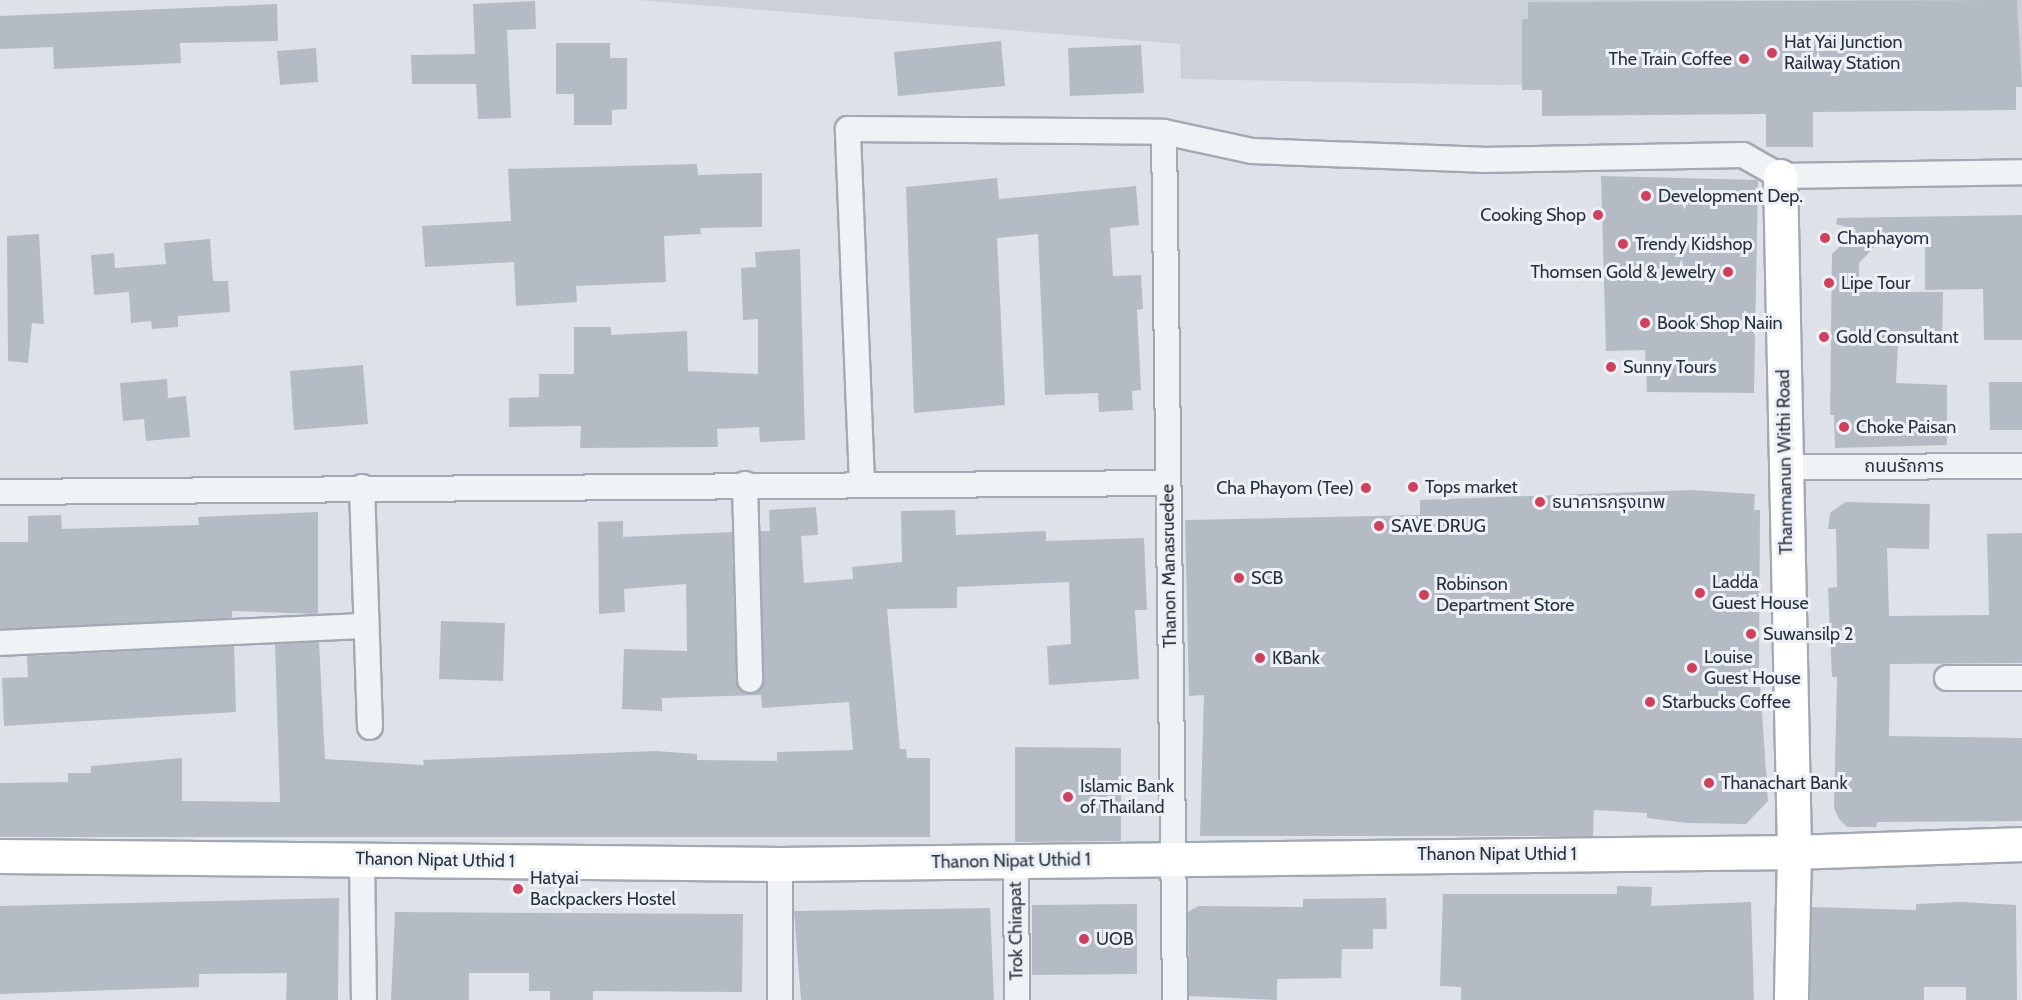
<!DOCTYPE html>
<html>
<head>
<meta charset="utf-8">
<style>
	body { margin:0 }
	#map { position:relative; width:2022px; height:1000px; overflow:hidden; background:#dee2e8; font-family:Cabin,"Noto Sans Thai",sans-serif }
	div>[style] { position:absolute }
	.built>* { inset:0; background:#ccd1d9 }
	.building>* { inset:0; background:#b5bbc4 }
	.roads { filter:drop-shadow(2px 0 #a3a9b2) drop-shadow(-2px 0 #a3a9b2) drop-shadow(0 2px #a3a9b2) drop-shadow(0 -2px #a3a9b2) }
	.street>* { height:24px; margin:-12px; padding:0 12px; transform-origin:12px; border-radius:12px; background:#f0f3f6 }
	.secondary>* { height:33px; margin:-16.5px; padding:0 16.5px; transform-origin:16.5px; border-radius:16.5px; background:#fff }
	.dots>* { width:16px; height:16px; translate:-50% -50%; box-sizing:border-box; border:3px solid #edf1f5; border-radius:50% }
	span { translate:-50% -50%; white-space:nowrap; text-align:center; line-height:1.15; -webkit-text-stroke:6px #edf1f5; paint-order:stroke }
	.poi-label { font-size:18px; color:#27313e }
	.left { translate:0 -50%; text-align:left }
	.right { translate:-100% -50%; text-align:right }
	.street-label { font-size:18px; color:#27313e }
</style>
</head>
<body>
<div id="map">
	<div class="built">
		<i style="clip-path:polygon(638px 0,2022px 0,2022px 78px,1496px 85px,1181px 79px,1180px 44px)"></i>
	</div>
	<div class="building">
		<i style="clip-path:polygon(2017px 0,2022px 87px,2016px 87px,2016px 110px,1813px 112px,1813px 147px,1766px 147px,1766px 114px,1542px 116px,1542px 90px,1522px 90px,1522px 19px,1528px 19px,1528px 2px)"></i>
		<i style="clip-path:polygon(535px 1px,536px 29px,507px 30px,511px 118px,478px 119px,476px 84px,412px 84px,411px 55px,475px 54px,473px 4px)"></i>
		<i style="clip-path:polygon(277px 4px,278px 41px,180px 43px,181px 63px,54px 69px,53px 47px,0 49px,0 16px)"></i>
		<i style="clip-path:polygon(1001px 41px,1005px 86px,898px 96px,894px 52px)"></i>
		<i style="clip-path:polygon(556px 43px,610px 43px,610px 58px,627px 58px,627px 109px,612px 110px,612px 125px,574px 125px,574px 94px,556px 94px)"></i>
		<i style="clip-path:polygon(1141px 45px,1144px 93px,1070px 96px,1068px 48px)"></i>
		<i style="clip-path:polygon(316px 48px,318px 82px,280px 85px,277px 51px)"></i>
		<i style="clip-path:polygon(697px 164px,698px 175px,762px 173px,762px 227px,700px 228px,701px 234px,664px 236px,666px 282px,576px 286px,577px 302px,516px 306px,514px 262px,425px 267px,422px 226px,511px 221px,508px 169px)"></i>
		<i style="clip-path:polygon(1601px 176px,1758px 180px,1754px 393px,1647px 392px,1645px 350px,1606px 351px)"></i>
		<i style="clip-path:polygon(997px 178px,999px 199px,1136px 186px,1139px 225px,1110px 228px,1113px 276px,1141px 275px,1143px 309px,1137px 310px,1141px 390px,1132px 391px,1133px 410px,1099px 412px,1098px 393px,1045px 395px,1038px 234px,997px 238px,1005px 405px,914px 413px,906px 187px)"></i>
		<i style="clip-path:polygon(2022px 215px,2022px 340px,1984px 340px,1983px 289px,1925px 290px,1925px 247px,1884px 237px,1859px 263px,1859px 292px,1943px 292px,1942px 345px,1898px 345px,1896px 383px,1947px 385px,1947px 445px,1835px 448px,1834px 415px,1830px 415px,1832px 254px,1857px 230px,1836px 224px,1837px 218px)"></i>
		<i style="clip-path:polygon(39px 234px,44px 324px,32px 323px,28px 363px,8px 361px,7px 236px)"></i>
		<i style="clip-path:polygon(210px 239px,213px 281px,228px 281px,230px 312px,178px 316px,178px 327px,152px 329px,151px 321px,131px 323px,129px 292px,94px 295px,91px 255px,114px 253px,115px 268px,166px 264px,164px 243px)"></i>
		<i style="clip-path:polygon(800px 249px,805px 440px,760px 442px,759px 427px,717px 429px,718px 447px,580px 448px,581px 426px,509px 427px,509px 398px,539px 397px,539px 374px,574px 374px,574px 327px,611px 327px,611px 335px,687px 331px,688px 371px,758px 374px,758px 319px,743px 320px,741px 268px,756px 267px,755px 252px)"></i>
		<i style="clip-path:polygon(363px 365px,368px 424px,294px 430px,290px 371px)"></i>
		<i style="clip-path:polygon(167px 379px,168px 398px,186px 396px,190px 437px,146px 441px,144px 419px,123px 421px,120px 383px)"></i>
		<i style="clip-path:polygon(1989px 382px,2022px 382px,2022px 430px,1990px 430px)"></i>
		<i style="clip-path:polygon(1691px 490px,1755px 494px,1754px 510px,1760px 510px,1759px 667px,1768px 801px,1746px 824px,1687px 823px,1647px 818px,1647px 813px,1594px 810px,1593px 836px,1200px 836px,1204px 695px,1189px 696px,1185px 520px,1420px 515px,1420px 500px)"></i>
		<i style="clip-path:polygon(1845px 502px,1930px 504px,1929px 549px,1887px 548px,1889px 616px,1989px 615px,1987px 534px,2022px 533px,2022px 663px,1890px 664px,1889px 736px,2022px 738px,2022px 821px,1877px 822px,1876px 827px,1847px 827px,1839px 819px,1834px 808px,1837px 677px,1832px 677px,1828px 588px,1837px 587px,1836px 529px,1828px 529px,1830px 513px)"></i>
		<i style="clip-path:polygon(816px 507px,818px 535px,801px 536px,804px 583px,853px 579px,852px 567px,902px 562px,901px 511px,955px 510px,956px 535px,1046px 531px,1046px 541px,1144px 538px,1147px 610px,1135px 610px,1139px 679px,1049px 685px,1047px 646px,1071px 644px,1069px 582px,957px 587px,957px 608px,887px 609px,900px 749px,906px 749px,907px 758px,930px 758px,930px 837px,0 837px,0 783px,68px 782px,68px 773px,91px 773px,91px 766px,182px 758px,182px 801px,280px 802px,275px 644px,319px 642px,325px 759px,424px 765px,423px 760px,656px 751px,697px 754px,697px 760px,777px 761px,777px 752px,853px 750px,849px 702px,762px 708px,761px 695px,662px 698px,662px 711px,622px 709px,624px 649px,687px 651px,686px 584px,624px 589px,625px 612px,599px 614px,598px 522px,623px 521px,623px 537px,732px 532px,736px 680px,743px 692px,757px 692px,764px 680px,760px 531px,770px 531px,769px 510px)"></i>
		<i style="clip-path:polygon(318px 512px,318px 614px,232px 611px,232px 618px,0 629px,0 542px,28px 542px,28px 516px,61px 515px,62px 529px,199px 525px,198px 517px)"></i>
		<i style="clip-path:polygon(441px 621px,505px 623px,503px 681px,439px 679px)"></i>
		<i style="clip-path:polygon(234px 646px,236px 712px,4px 726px,2px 678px,28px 677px,27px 656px)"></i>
		<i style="clip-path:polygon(1015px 747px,1121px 748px,1121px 841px,1015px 842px)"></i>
		<i style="clip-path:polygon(1617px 886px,1652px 887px,1651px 906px,1751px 902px,1754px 1000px,1461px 1000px,1461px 987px,1440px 986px,1443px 894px,1617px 894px)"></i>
		<i style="clip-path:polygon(339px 898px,338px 1000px,286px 1000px,287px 973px,199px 974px,199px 987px,0 994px,0 906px)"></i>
		<i style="clip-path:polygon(1386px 898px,1387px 929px,1373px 929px,1373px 949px,1342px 949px,1341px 978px,1277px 979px,1277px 1000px,1189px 996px,1188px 912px,1198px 906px,1303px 907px,1303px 899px)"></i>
		<i style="clip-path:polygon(1960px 902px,2016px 905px,2017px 1000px,1966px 1000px,1966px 987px,1924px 987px,1924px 1000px,1810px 1000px,1812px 907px,1916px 910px,1916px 904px)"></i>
		<i style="clip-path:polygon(1137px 904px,1137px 974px,1032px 975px,1032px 905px)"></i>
		<i style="clip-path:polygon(990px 908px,994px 1000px,801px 1000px,794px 911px)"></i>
		<i style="clip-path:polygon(395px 912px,743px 914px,742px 992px,593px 991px,593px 1000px,550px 1000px,550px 991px,529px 991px,529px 973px,469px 973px,469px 1000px,391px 1000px)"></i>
	</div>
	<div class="roads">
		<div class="street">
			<i style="left:1164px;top:132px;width:868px;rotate:89.27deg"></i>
			<i style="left:1785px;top:467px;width:237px;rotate:-0.2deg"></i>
			<i style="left:862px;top:483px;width:354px;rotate:-92.3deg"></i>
			<i style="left:848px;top:129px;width:316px;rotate:0.5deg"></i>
			<i style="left:1164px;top:132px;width:90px;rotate:12.2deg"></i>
			<i style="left:1252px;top:151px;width:230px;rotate:2.2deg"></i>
			<i style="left:1482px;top:160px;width:261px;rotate:-1.1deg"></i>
			<i style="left:1743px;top:155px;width:43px;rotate:29.6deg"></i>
			<i style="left:1780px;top:176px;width:242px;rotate:-0.9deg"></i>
			<i style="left:745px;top:484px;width:196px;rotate:88.5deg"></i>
			<i style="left:362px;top:487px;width:240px;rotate:88.1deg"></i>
			<i style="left:0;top:492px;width:1167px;rotate:-0.44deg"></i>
			<i style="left:0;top:643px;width:366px;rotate:-2.7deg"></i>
			<i style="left:1947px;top:678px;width:75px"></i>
			<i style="left:362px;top:859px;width:141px;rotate:89.2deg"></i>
			<i style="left:1016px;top:862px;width:138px;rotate:89.6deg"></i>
			<i style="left:780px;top:1000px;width:136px;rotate:-90deg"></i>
		</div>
		<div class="secondary">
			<i style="left:1780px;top:176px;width:676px;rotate:88.81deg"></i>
			<i style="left:1794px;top:852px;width:148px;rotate:91.2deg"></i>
			<i style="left:0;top:856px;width:780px;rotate:0.59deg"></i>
			<i style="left:780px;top:864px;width:1014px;rotate:-0.68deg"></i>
			<i style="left:1794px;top:852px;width:228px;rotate:-2deg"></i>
		</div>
	</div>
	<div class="dots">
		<i style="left:1772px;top:53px;background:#cf405d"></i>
		<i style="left:1744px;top:59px;background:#cf405d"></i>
		<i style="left:1646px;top:196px;background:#cf405d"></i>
		<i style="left:1598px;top:215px;background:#cf405d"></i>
		<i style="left:1825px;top:238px;background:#cf405d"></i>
		<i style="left:1623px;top:244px;background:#cf405d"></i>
		<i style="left:1728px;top:272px;background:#cf405d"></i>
		<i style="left:1829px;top:283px;background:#cf405d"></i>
		<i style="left:1645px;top:323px;background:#cf405d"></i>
		<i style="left:1824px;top:337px;background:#cf405d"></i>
		<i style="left:1611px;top:367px;background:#cf405d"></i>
		<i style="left:1844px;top:427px;background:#cf405d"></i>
		<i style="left:1413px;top:487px;background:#cf405d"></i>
		<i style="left:1366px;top:488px;background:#cf405d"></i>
		<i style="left:1540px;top:502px;background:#cf405d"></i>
		<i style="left:1379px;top:526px;background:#cf405d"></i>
		<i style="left:1239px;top:578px;background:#cf405d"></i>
		<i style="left:1700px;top:593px;background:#cf405d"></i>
		<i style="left:1424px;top:595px;background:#cf405d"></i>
		<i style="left:1751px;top:634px;background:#cf405d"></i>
		<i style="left:1260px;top:658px;background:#cf405d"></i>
		<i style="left:1692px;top:668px;background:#cf405d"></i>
		<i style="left:1650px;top:702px;background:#cf405d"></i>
		<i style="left:1709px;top:783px;background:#cf405d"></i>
		<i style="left:1068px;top:797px;background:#cf405d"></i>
		<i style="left:518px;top:889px;background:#cf405d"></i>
		<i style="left:1084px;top:939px;background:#cf405d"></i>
	</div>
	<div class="poi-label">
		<span class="left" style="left:1784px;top:53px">Hat Yai Junction<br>Railway Station</span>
		<span class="right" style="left:1732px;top:59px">The Train Coffee</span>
		<span class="left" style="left:1658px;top:196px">Development Dep.</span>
		<span class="right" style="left:1586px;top:215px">Cooking Shop</span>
		<span class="left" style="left:1837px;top:238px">Chaphayom</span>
		<span class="left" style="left:1635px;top:244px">Trendy Kidshop</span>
		<span class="right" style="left:1716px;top:272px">Thomsen Gold &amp; Jewelry</span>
		<span class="left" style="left:1841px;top:283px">Lipe Tour</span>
		<span class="left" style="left:1657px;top:323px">Book Shop Naiin</span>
		<span class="left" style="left:1836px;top:337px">Gold Consultant</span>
		<span class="left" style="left:1623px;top:367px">Sunny Tours</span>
		<span class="left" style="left:1856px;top:427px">Choke Paisan</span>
		<span class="left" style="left:1425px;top:487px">Tops market</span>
		<span class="right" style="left:1354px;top:488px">Cha Phayom (Tee)</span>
		<span class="left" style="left:1552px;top:502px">ธนาคารกรุงเทพ</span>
		<span class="left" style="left:1391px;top:526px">SAVE DRUG</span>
		<span class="left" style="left:1251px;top:578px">SCB</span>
		<span class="left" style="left:1712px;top:593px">Ladda<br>Guest House</span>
		<span class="left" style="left:1436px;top:595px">Robinson<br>Department Store</span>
		<span class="left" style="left:1763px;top:634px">Suwansilp 2</span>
		<span class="left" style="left:1272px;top:658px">KBank</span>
		<span class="left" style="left:1704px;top:668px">Louise<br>Guest House</span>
		<span class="left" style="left:1662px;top:702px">Starbucks Coffee</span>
		<span class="left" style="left:1721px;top:783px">Thanachart Bank</span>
		<span class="left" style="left:1080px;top:797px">Islamic Bank<br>of Thailand</span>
		<span class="left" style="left:530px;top:889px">Hatyai<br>Backpackers Hostel</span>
		<span class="left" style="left:1096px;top:939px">UOB</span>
	</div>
	<div class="street-label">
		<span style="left:1785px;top:462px;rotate:-91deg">Thammanun Withi Road</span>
		<span style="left:1904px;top:466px">ถนนรัถการ</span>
		<span style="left:1169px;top:566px;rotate:-91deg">Thanon Manasruedee</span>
		<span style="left:1497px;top:854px">Thanon Nipat Uthid 1</span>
		<span style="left:435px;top:860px;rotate:1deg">Thanon Nipat Uthid 1</span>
		<span style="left:1011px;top:861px;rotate:-1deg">Thanon Nipat Uthid 1</span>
		<span style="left:1016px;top:931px;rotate:-91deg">Trok Chirapat</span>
	</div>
</div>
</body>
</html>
